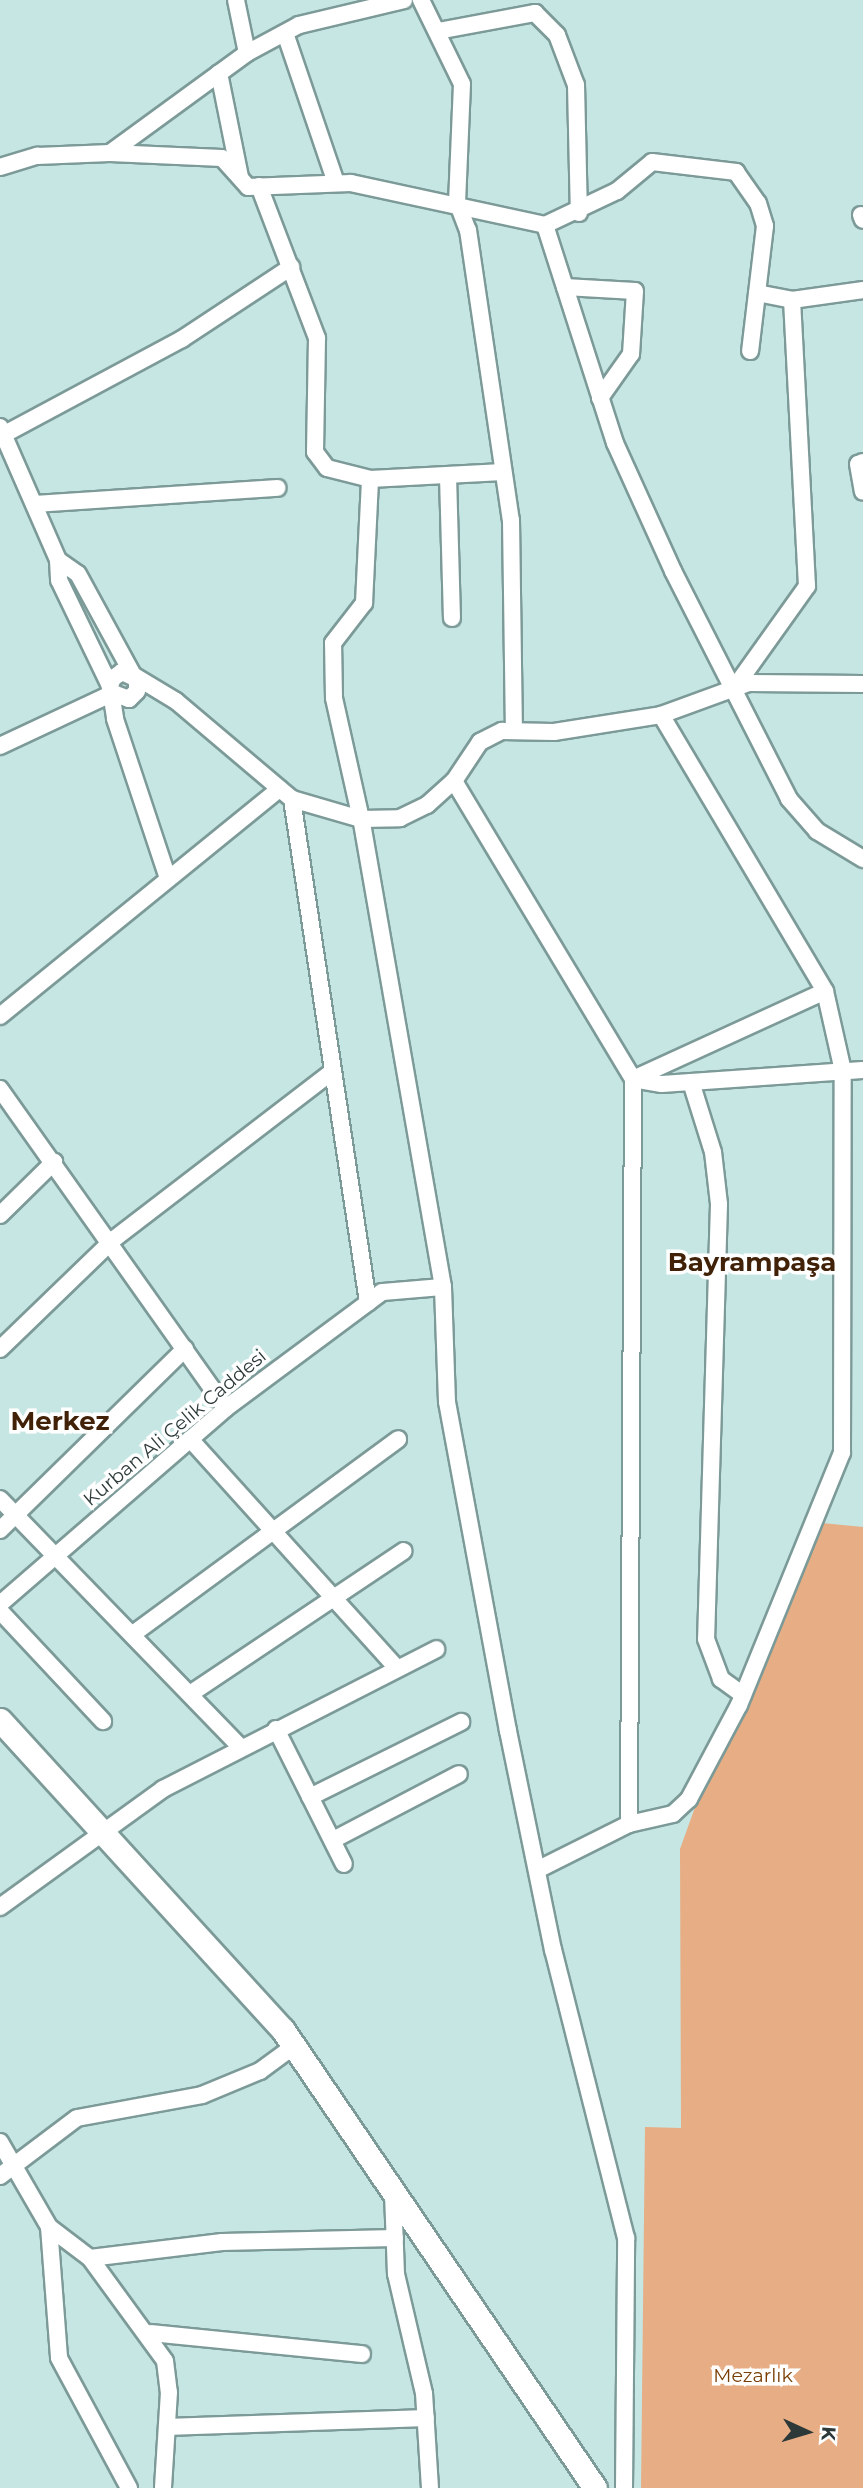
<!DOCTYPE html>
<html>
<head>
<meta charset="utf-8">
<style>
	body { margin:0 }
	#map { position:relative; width:863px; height:2488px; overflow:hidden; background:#c6e6e4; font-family:Montserrat,sans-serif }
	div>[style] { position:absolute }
	.green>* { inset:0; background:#e7ad84 }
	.roads { filter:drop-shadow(2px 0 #7c9a98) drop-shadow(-2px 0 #7c9a98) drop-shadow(0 2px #7c9a98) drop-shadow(0 -2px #7c9a98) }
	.minor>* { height:16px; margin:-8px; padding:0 8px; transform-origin:8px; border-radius:8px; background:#fff }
	.secondary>* { height:23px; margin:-11.5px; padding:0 11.5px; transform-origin:11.5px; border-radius:11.5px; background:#fff }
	span { translate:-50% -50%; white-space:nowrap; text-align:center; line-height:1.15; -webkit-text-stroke:7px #fff; paint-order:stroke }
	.street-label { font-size:19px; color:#2c3938 }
	.park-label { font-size:19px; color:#793e04 }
	.district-label { font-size:26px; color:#412208; font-weight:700 }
	.north { position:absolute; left:772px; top:2397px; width:70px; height:70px; -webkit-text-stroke:5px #fff; paint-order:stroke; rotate:94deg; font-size:19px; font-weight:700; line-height:28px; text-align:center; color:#2c3938 }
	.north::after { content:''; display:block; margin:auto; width:24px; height:32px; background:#2c3938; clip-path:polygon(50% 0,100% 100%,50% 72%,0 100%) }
</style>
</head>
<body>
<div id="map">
	<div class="green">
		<i style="clip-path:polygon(822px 1523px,863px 1527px,863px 2488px,641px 2488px,645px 2127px,681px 2128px,680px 1849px,707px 1774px)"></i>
	</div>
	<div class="roads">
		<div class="minor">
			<i style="left:236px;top:0;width:54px;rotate:78.3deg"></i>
			<i style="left:421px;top:0;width:93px;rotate:64deg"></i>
			<i style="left:462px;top:84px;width:118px;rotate:92.4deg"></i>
			<i style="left:457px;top:202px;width:30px;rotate:69deg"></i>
			<i style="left:468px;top:230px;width:293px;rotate:81.6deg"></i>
			<i style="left:511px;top:520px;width:210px;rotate:89.2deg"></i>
			<i style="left:438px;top:31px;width:99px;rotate:-10.5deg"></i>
			<i style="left:535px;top:13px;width:31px;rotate:45deg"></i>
			<i style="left:557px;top:35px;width:53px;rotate:69.2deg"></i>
			<i style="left:576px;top:85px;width:128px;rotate:88.7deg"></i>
			<i style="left:285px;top:33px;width:158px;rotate:71.2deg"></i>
			<i style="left:219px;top:73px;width:106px;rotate:78.6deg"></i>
			<i style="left:110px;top:153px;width:170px;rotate:-36.1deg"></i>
			<i style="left:247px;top:53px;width:59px;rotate:-28.3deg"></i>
			<i style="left:299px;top:25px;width:108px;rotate:-13.4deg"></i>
			<i style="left:0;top:167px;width:39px;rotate:-17deg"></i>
			<i style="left:37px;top:156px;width:73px;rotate:-2.4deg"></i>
			<i style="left:110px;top:153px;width:112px;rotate:2.6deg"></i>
			<i style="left:222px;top:158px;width:39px;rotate:48deg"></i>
			<i style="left:248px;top:187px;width:103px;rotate:-2.2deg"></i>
			<i style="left:351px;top:183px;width:198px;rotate:12.2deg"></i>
			<i style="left:545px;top:225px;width:229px;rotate:72.2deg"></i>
			<i style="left:615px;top:443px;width:141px;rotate:65.6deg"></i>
			<i style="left:673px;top:571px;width:256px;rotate:63deg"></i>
			<i style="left:789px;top:799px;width:43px;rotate:48.8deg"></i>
			<i style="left:817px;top:831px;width:54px;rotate:31.3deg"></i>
			<i style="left:259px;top:186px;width:163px;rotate:69.1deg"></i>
			<i style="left:317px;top:338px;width:114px;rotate:91deg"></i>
			<i style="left:315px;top:452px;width:20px;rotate:53deg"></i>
			<i style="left:327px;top:468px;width:44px;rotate:14.3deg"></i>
			<i style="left:370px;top:479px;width:133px;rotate:-3deg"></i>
			<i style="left:861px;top:215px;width:5px;rotate:68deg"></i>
			<i style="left:545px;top:225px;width:80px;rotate:-25.3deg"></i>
			<i style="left:617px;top:191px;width:45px;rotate:-39.6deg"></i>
			<i style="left:652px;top:162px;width:85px;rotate:6.8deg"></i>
			<i style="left:736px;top:172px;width:38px;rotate:55deg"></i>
			<i style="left:758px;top:203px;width:24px;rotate:73deg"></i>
			<i style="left:765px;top:226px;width:126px;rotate:96.8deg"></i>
			<i style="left:565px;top:287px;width:70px;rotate:3.3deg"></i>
			<i style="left:635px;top:291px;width:63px;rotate:93.6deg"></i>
			<i style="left:631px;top:354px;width:54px;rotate:125.2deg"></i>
			<i style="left:757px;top:293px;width:36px;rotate:11deg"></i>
			<i style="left:792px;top:300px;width:72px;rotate:-8deg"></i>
			<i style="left:0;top:427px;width:145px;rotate:66.4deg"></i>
			<i style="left:58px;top:560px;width:24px;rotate:35deg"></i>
			<i style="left:78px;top:574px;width:115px;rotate:61.4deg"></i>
			<i style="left:133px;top:675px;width:50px;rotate:31.2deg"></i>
			<i style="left:176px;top:701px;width:152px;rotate:40.2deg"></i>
			<i style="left:292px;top:799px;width:72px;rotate:16.2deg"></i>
			<i style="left:361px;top:819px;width:124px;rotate:-102.6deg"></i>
			<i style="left:334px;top:698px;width:55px;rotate:-91deg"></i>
			<i style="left:333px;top:643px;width:51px;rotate:-52.2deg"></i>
			<i style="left:364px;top:603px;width:124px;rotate:-87.2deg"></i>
			<i style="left:3px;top:435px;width:203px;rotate:-28.2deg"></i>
			<i style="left:182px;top:339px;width:131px;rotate:-33.4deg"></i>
			<i style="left:863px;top:462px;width:5px;rotate:158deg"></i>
			<i style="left:858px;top:464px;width:28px;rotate:80deg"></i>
			<i style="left:448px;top:476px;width:142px;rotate:88.4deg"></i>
			<i style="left:35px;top:504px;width:243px;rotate:-3.8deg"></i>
			<i style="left:58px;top:560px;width:20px;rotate:87deg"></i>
			<i style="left:59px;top:580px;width:118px;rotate:64.3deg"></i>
			<i style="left:735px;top:687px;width:124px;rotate:-54.5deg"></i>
			<i style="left:807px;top:586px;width:286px;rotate:-93deg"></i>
			<i style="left:113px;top:693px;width:17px;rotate:21deg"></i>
			<i style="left:129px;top:699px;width:11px;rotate:-45deg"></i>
			<i style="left:137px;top:691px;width:12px;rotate:-90deg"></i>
			<i style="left:137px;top:679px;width:17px;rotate:-155deg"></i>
			<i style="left:122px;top:672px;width:11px;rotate:146deg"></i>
			<i style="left:113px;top:678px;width:9px;rotate:111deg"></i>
			<i style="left:110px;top:686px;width:33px;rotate:81deg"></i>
			<i style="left:115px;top:719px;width:168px;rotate:71.6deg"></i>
			<i style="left:0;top:746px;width:125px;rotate:-25.1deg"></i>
			<i style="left:454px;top:781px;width:348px;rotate:59deg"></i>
			<i style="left:633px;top:1079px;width:745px;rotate:90.31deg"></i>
			<i style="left:292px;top:799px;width:509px;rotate:81.41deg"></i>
			<i style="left:0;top:1016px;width:360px;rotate:-39.1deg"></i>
			<i style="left:633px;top:1079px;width:29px;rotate:10deg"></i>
			<i style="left:662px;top:1084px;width:201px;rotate:-4deg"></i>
			<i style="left:633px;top:1079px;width:211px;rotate:-24.6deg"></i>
			<i style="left:691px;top:1082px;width:73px;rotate:72.6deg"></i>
			<i style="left:713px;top:1152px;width:52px;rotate:83.4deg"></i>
			<i style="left:719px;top:1204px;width:435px;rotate:91.7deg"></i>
			<i style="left:706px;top:1639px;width:43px;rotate:69.4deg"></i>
			<i style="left:721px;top:1679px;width:27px;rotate:36deg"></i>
			<i style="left:0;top:1089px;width:391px;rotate:54.7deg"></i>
			<i style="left:0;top:1215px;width:76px;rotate:-44.5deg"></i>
			<i style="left:0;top:1349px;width:158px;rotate:-44deg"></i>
			<i style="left:114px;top:1239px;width:276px;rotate:-37.5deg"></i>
			<i style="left:190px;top:1439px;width:309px;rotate:47.9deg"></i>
			<i style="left:0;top:1499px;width:345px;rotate:45.9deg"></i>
			<i style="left:0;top:1530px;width:259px;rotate:-44.4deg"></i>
			<i style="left:0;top:1604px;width:299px;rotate:-40.9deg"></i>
			<i style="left:226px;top:1408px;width:194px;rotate:-36.6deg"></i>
			<i style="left:382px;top:1292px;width:61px;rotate:-4.7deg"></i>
			<i style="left:0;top:1611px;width:151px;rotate:46.9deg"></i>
			<i style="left:133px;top:1634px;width:329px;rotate:-36.3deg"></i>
			<i style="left:190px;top:1694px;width:257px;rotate:-33.8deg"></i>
			<i style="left:276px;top:1729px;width:151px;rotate:63.3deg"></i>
			<i style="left:310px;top:1797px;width:169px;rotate:-26.4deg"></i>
			<i style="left:333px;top:1840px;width:142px;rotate:-27.6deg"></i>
			<i style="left:537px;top:1870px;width:103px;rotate:-26.6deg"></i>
			<i style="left:629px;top:1824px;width:45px;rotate:-12.8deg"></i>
			<i style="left:673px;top:1814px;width:22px;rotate:-43deg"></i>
			<i style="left:689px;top:1799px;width:106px;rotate:-62deg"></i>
			<i style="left:739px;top:1705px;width:272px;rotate:-67.8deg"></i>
			<i style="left:842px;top:1453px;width:382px;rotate:-89.9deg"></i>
			<i style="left:843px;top:1071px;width:82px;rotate:-102.7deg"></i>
			<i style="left:825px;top:991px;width:321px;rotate:-120.7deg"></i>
			<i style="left:0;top:1907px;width:201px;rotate:-35.9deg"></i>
			<i style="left:163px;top:1789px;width:307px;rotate:-27.1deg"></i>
			<i style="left:0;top:2142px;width:98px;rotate:60deg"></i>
			<i style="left:49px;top:2227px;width:131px;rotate:85.6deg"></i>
			<i style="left:59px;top:2358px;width:148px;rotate:61.7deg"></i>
			<i style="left:0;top:2176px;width:96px;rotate:-37deg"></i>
			<i style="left:77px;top:2118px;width:127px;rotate:-10.4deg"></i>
			<i style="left:202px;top:2095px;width:63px;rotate:-22.5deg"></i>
			<i style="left:260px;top:2071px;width:42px;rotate:-36.3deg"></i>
			<i style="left:393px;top:2193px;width:81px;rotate:87.9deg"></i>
			<i style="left:396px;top:2274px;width:122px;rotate:76.8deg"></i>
			<i style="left:424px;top:2393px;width:95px;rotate:86.4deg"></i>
			<i style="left:49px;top:2227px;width:51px;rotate:37.1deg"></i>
			<i style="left:90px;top:2258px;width:127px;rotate:53.9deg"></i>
			<i style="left:165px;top:2361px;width:31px;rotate:83deg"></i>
			<i style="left:169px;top:2392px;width:96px;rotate:93.6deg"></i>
			<i style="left:90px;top:2258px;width:133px;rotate:-6.9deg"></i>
			<i style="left:222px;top:2242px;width:173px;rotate:-1.3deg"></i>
			<i style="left:151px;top:2333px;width:212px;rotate:5.7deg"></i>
			<i style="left:167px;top:2427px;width:259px;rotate:-2deg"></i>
			<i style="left:624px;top:2488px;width:250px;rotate:-89.5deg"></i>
			<i style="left:626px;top:2238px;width:297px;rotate:-104.2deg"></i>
			<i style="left:553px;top:1950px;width:224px;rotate:-101.6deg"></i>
			<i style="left:508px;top:1731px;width:335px;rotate:-100.5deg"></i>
			<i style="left:447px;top:1402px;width:115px;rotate:-92deg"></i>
			<i style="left:443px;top:1287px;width:475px;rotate:-99.9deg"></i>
			<i style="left:361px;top:819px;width:39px;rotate:-1deg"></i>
			<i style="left:400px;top:818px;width:30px;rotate:-26deg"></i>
			<i style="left:427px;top:805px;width:36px;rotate:-42deg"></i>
			<i style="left:454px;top:781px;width:47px;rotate:-56.3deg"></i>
			<i style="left:480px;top:742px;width:25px;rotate:-27deg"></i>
			<i style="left:502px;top:731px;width:52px;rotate:1.1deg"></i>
			<i style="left:554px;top:732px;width:108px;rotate:-9deg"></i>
			<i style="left:661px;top:715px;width:94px;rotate:-20deg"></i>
			<i style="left:749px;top:683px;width:114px;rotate:0.5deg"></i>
		</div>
		<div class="secondary">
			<i style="left:0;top:1720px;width:420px;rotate:47.6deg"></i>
			<i style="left:283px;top:2030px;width:554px;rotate:55.74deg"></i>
		</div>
	</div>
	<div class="street-label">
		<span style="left:175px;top:1428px;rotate:-40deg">Kurban Ali Çelik Caddesi</span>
	</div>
	<div class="park-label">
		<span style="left:753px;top:2376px">Mezarlık</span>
	</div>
	<div class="district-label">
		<span style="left:752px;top:1263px">Bayrampaşa</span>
		<span style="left:60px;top:1422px">Merkez</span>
	</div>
	<div class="north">K</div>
</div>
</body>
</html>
